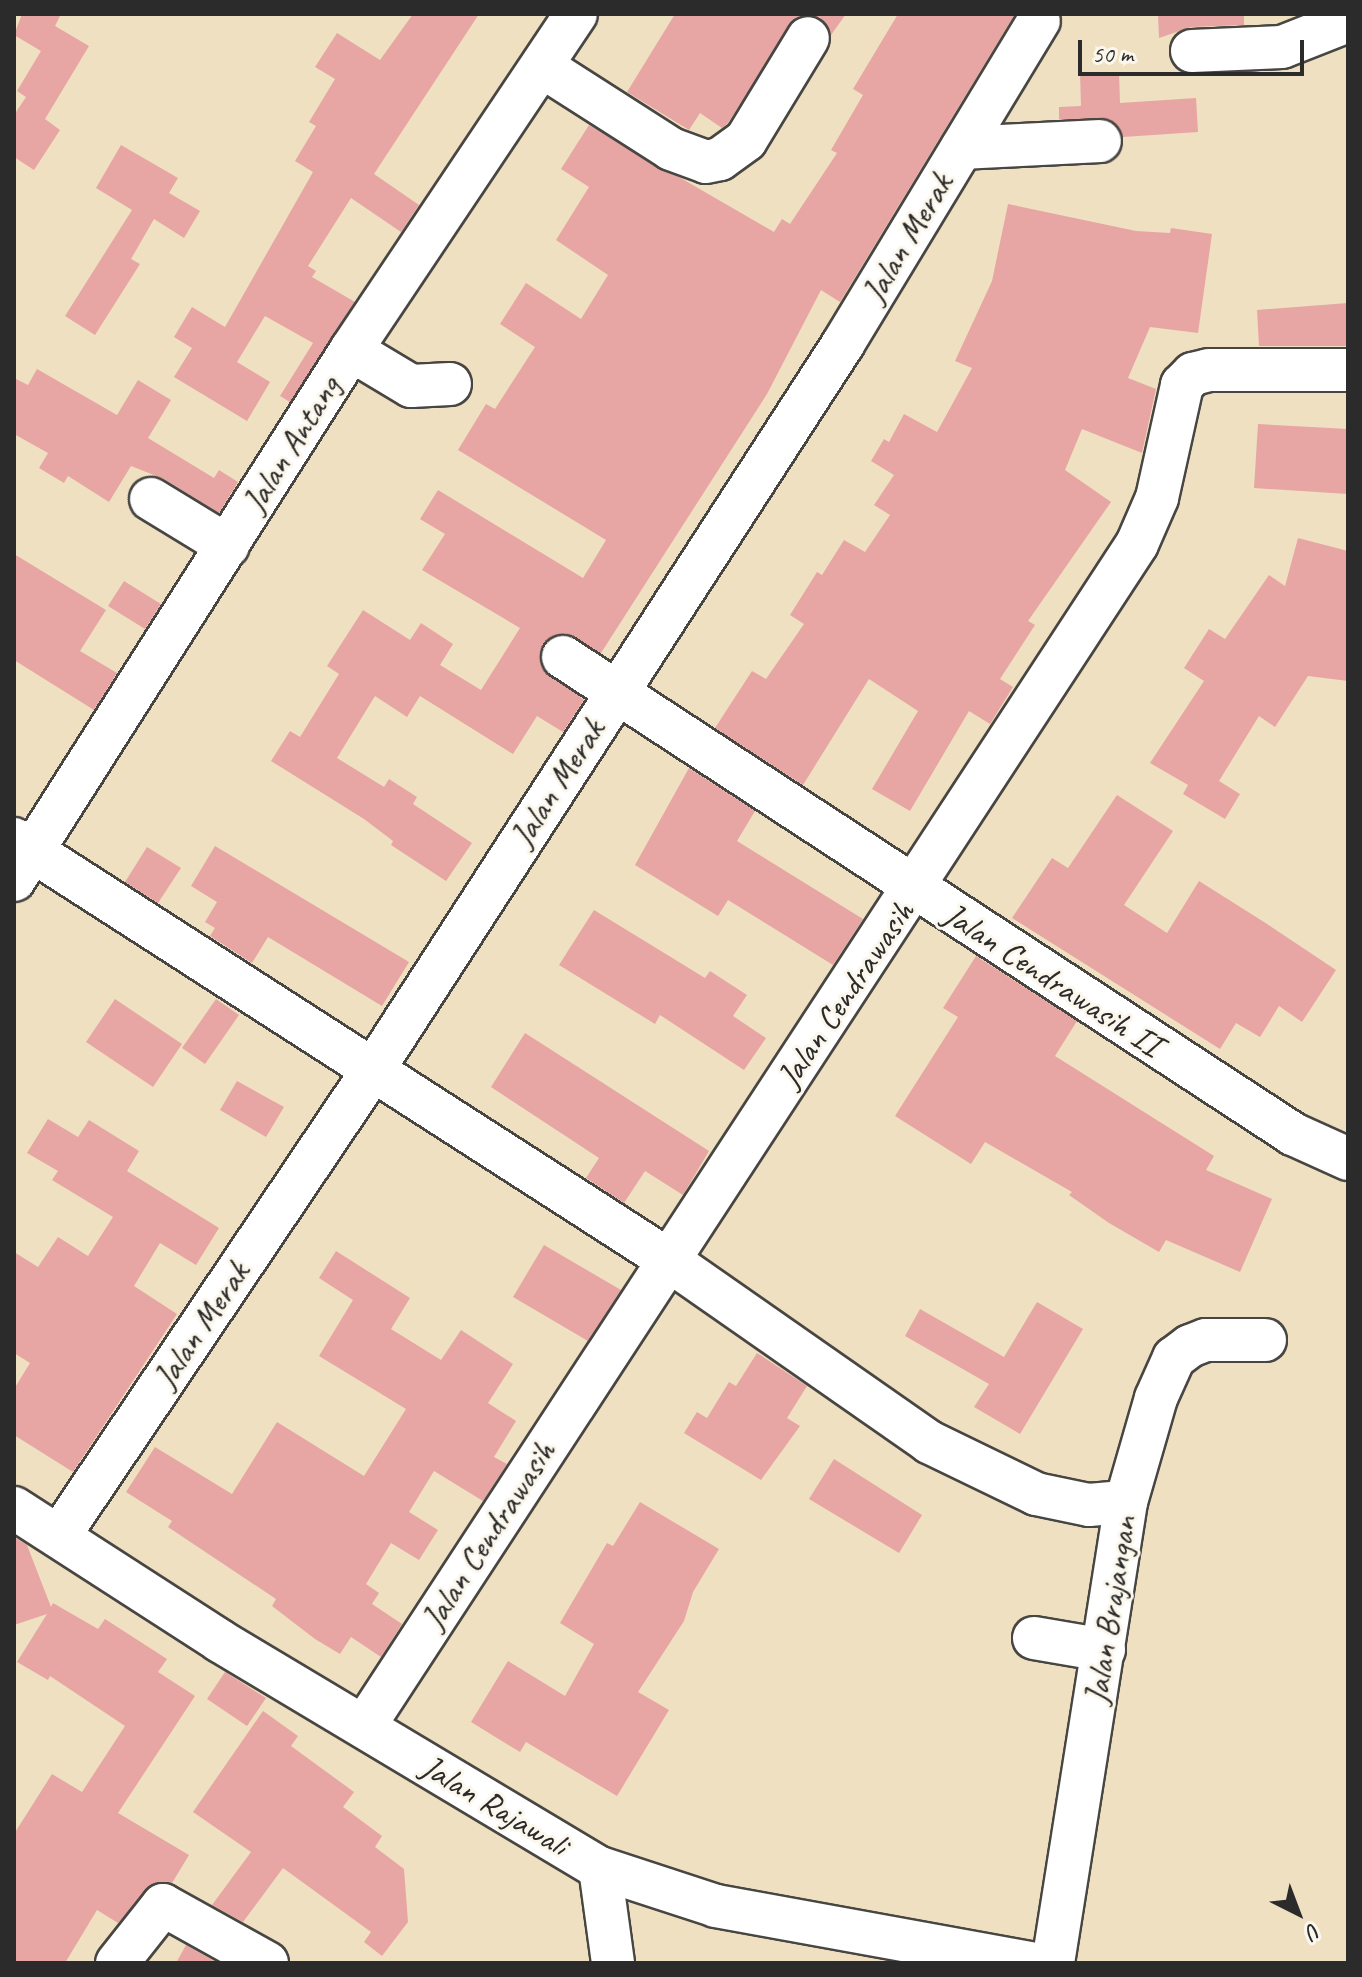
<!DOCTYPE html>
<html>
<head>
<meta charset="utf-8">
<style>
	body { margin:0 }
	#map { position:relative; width:1362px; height:1977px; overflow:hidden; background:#efe0c1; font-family:Caveat,sans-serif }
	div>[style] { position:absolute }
	.building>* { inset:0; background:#e7a6a3 }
	.roads { filter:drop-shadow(2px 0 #484642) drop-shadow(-2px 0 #484642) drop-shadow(0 2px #484642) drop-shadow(0 -2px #484642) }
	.minor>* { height:42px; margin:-21px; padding:0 21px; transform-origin:21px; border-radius:21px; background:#fff }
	span { translate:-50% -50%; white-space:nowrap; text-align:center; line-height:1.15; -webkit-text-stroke:6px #fbf7ec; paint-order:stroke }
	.street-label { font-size:34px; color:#2b2b2b }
	.frame { position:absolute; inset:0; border:16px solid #2b2b2b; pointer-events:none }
	.north { position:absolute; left:1258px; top:1873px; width:80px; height:80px; -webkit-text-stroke:6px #fbf7ec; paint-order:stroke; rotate:138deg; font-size:22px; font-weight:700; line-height:32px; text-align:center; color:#2b2b2b }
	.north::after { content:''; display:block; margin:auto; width:28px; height:36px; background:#2b2b2b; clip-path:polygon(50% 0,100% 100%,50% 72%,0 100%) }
	.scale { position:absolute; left:1078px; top:40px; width:226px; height:36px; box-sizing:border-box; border:4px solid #2b2b2b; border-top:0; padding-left:10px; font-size:24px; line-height:28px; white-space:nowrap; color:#2b2b2b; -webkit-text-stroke:6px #fbf7ec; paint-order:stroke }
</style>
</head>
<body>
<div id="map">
	<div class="building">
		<i style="clip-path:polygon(22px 14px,61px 14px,55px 26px,89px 46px,45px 119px,60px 130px,34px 170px,14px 157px,14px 115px,26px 97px,17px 91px,41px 51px,14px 35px)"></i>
		<i style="clip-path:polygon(413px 14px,479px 14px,374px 174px,419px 205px,401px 232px,351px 198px,308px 266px,316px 271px,312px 277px,355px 302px,290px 402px,280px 396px,313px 343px,265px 316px,237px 362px,270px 382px,247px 421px,174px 377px,192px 348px,174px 337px,192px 307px,225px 327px,313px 172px,295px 161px,316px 126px,309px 122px,335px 79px,315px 67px,337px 33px,380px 60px)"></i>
		<i style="clip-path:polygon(675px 14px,846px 14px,831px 35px,820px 17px,796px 17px,728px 123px,722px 128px,700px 113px,689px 130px,627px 92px)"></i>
		<i style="clip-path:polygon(898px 14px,1015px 14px,840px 302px,821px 290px,767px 394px,601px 653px,565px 633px,543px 645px,542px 668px,584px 700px,563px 732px,537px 716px,513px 754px,420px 696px,407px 717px,375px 696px,337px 758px,384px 787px,389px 779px,417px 797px,413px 804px,472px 843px,446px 881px,391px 845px,393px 841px,364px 819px,271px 761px,290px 731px,300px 737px,339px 674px,327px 666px,363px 610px,410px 640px,421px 623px,453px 644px,440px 665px,481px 690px,520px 628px,422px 570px,445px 534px,420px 519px,438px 490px,583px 578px,606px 540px,458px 450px,486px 404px,495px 409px,535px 347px,500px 324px,526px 283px,581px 319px,608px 275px,556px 240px,589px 187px,561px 169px,589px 125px,774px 232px,782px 219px,790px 224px,837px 153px,831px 150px,863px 95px,853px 89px)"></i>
		<i style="clip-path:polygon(1158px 14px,1244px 14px,1244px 25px,1191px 27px,1159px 38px)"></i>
		<i style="clip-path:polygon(1119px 72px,1120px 103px,1196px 98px,1198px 132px,1123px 137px,1110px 119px,1059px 119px,1059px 107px,1081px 106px,1080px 73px)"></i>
		<i style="clip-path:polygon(121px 145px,178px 178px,169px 193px,200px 211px,184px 238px,154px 219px,131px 259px,140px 264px,95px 335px,65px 316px,132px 210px,96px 188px)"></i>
		<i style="clip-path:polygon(1008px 204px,1136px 231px,1170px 233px,1171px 228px,1212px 234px,1198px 333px,1150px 327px,1128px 378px,1156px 389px,1142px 453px,1082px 429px,1065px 470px,1111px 502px,1028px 621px,1035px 625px,1000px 679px,1013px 687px,990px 724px,969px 711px,910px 811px,872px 789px,918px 711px,869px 679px,803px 785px,715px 728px,752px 671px,766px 679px,804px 624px,790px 615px,817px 572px,822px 575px,844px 540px,865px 552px,890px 515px,874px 505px,894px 475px,871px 461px,884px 439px,889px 442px,904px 414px,937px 432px,972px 368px,955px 361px,992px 281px)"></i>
		<i style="clip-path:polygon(1348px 303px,1348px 346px,1259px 346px,1257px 310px)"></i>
		<i style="clip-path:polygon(37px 369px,117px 415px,138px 380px,171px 400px,148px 438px,214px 478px,219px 470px,238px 482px,219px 513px,164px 479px,131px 466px,109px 502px,68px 476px,64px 483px,39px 468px,48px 453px,14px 434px,14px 378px,28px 385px)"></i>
		<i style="clip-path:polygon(1258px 424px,1348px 429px,1348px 494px,1254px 488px)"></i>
		<i style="clip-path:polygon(1298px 538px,1348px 551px,1348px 681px,1308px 676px,1275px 727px,1259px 716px,1219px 781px,1240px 794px,1225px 819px,1183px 794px,1188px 785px,1150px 763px,1204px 681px,1184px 668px,1209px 629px,1225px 639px,1269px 575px,1285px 586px)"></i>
		<i style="clip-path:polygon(14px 554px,106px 610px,80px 651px,117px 673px,94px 710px,14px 660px)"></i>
		<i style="clip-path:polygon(124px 581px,161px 604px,145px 629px,108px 606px)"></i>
		<i style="clip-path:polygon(689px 768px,755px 811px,737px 841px,863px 919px,833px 965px,728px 900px,718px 916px,635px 865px)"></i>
		<i style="clip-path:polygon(1117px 795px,1173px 831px,1124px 905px,1167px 933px,1199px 881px,1264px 922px,1336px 970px,1302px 1022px,1279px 1006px,1260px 1037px,1236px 1023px,1220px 1049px,1012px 918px,1052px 858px,1068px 868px)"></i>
		<i style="clip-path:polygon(215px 846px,409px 962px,382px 1006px,268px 937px,252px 963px,210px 936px,215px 928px,205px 922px,217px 902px,191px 886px)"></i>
		<i style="clip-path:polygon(147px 847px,181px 868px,158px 903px,125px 882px)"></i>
		<i style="clip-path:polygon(594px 910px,705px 978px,710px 971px,747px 995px,733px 1016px,766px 1038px,744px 1070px,660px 1015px,655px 1024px,559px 965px)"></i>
		<i style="clip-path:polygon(976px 956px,1077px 1021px,1055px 1056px,1214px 1156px,1206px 1170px,1272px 1199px,1240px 1272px,1166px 1240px,1159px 1252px,1109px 1223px,1069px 1195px,1072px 1192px,985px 1142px,971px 1164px,895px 1116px,958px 1017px,943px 1008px)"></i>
		<i style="clip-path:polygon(115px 999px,182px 1044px,153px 1087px,86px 1042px)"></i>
		<i style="clip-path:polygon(216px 999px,239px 1015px,205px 1064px,182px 1048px)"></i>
		<i style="clip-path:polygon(525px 1033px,709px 1151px,683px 1195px,645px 1171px,624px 1203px,586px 1178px,599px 1158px,491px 1087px)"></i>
		<i style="clip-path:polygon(237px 1081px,284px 1107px,266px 1137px,220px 1110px)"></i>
		<i style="clip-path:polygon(48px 1119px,78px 1137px,89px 1120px,139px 1151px,127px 1171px,219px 1228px,196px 1265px,160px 1243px,134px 1286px,177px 1314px,73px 1472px,14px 1435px,14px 1389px,30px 1363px,14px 1353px,14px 1252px,38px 1267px,58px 1237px,88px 1256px,113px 1217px,52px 1180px,58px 1171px,27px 1153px)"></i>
		<i style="clip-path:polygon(544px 1245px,621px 1290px,588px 1341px,513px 1297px)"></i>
		<i style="clip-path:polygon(336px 1251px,410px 1298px,391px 1329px,441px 1360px,461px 1330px,513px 1364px,488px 1403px,516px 1421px,494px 1457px,507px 1464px,483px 1501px,434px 1471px,409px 1512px,438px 1530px,419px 1560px,391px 1543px,366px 1584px,379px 1593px,372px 1604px,402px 1624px,381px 1657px,351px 1637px,340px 1654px,315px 1639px,272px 1606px,276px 1599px,168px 1527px,172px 1521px,126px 1492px,155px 1447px,232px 1494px,277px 1422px,364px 1476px,406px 1409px,319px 1356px,353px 1300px,319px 1278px)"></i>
		<i style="clip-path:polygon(1037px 1302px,1083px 1329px,1020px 1434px,974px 1407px,989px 1384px,905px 1336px,920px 1309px,1004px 1357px)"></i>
		<i style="clip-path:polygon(757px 1353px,807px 1386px,787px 1418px,800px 1426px,761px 1480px,684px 1433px,697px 1412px,707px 1418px,729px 1382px,736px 1386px)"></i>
		<i style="clip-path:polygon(834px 1459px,922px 1515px,899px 1553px,809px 1499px)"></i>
		<i style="clip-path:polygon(640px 1502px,719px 1549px,693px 1592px,684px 1621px,638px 1692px,669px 1710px,617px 1796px,526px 1742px,520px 1752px,471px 1722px,508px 1661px,565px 1696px,594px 1644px,560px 1623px,607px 1543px,613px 1546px)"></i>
		<i style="clip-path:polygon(14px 1537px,27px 1545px,51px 1607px,53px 1603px,98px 1629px,105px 1619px,167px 1659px,158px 1672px,195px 1696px,118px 1813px,189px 1855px,172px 1883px,152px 1884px,118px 1923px,97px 1910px,65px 1963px,14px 1963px,14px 1834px,52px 1774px,82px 1792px,125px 1726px,50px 1676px,48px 1680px,17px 1662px,47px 1614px,14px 1625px)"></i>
		<i style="clip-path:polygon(225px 1672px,266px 1698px,247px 1726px,207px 1699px)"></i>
		<i style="clip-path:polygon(263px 1711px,298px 1736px,291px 1746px,354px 1792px,343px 1807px,382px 1836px,375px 1847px,404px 1869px,408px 1922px,382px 1956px,364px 1942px,371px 1932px,283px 1868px,243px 1922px,212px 1905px,251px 1852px,193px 1812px)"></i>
		<i style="clip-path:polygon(186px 1945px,214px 1961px,176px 1963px)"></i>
	</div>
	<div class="roads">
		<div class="minor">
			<i style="left:1192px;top:51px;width:90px;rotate:-2.5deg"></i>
			<i style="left:1282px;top:47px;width:71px;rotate:-21.5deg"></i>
			<i style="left:543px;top:67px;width:152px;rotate:32.6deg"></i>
			<i style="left:671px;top:149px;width:37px;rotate:20deg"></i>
			<i style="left:706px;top:162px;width:14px;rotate:-12deg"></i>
			<i style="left:720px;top:159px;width:32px;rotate:-36deg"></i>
			<i style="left:746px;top:140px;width:119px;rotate:-58.7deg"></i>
			<i style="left:962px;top:148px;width:138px;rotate:-2.9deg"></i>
			<i style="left:351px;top:350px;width:70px;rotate:31deg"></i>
			<i style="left:411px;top:386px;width:39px;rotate:-3deg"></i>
			<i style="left:151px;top:499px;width:90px;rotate:31.4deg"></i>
			<i style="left:563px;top:657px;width:872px;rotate:33.16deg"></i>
			<i style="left:1293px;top:1134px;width:60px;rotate:24.4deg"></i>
			<i style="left:14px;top:839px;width:776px;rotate:32.75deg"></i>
			<i style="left:667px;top:1259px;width:320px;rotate:34.9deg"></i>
			<i style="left:929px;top:1442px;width:119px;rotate:25.9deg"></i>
			<i style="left:1036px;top:1494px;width:54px;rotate:11.7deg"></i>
			<i style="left:1089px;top:1505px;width:37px;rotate:-5deg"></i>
			<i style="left:14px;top:880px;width:628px;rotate:-57.55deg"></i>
			<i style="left:351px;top:350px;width:404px;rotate:-56.2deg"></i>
			<i style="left:14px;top:1508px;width:245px;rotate:32.8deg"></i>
			<i style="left:220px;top:1641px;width:443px;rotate:30.9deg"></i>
			<i style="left:600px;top:1868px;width:122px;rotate:18.1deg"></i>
			<i style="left:716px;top:1906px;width:320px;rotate:10.3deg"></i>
			<i style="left:59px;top:1536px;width:562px;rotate:-56.03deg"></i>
			<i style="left:373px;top:1070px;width:865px;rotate:-57.08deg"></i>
			<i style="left:843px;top:344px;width:378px;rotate:-58.8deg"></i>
			<i style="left:1034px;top:1638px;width:71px;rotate:9.7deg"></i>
			<i style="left:365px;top:1725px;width:1411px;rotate:-56.83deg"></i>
			<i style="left:1137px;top:544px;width:50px;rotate:-66.5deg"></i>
			<i style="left:1157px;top:498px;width:116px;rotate:-77.5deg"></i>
			<i style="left:1182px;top:385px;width:16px;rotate:-45deg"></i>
			<i style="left:1193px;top:374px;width:16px;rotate:-14deg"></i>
			<i style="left:1209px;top:370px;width:139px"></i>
			<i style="left:600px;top:1868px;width:96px;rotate:82.2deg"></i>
			<i style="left:117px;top:1963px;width:74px;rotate:-51.6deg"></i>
			<i style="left:163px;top:1905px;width:119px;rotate:29.1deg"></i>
			<i style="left:1053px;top:1963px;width:467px;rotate:-81deg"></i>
			<i style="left:1126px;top:1502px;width:108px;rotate:-73.9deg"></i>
			<i style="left:1156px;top:1398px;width:44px;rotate:-65.8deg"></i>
			<i style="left:1174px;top:1358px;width:20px;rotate:-37deg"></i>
			<i style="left:1190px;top:1346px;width:17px;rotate:-21deg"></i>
			<i style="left:1206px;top:1340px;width:59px"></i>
		</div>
	</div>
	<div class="street-label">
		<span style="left:907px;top:238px;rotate:-59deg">Jalan Merak</span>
		<span style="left:291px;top:444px;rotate:-58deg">Jalan Antang</span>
		<span style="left:557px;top:783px;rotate:-57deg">Jalan Merak</span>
		<span style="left:1053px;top:979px;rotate:33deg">Jalan Cendrawasih II</span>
		<span style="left:845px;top:994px;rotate:-56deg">Jalan Cendrawasih</span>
		<span style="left:201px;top:1325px;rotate:-56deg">Jalan Merak</span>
		<span style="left:488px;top:1535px;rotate:-57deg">Jalan Cendrawasih</span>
		<span style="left:1110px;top:1610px;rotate:-81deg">Jalan Brajangan</span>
		<span style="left:495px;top:1805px;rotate:31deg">Jalan Rajawali</span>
	</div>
	<div class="frame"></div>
	<div class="north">U</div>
	<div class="scale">50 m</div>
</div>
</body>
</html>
